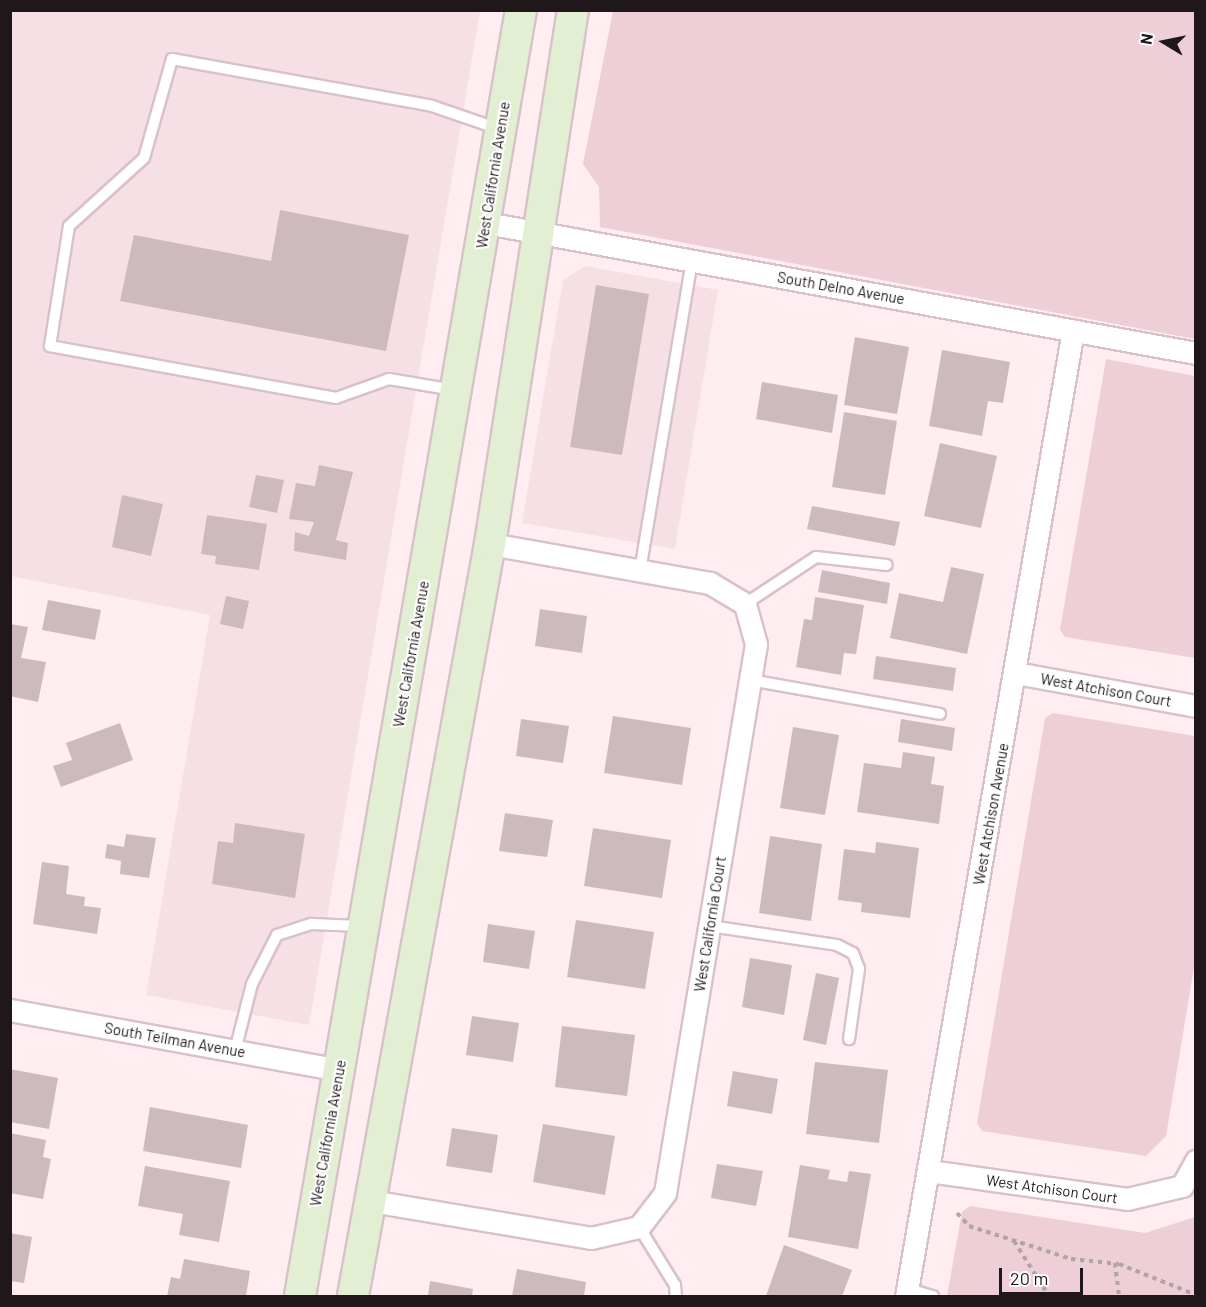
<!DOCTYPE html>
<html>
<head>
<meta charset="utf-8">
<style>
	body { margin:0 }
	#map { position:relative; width:1206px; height:1307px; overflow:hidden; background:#ffedf1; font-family:Barlow,sans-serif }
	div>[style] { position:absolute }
	.built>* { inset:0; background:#f7dfe6 }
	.green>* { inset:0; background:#eeced7 }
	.building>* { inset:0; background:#ceb9be }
	.path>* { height:4px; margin-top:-2px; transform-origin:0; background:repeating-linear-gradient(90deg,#b1a3a6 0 4.5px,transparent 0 9px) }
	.roads { filter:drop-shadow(2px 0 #d8c2c8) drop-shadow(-2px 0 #d8c2c8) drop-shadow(0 2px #d8c2c8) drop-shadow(0 -2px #d8c2c8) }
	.service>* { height:10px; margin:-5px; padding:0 5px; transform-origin:5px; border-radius:5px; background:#fff }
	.minor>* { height:21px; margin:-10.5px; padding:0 10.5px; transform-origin:10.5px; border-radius:10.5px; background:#fff }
	.secondary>* { height:30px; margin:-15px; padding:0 15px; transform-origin:15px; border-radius:15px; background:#e2efd2 }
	span { translate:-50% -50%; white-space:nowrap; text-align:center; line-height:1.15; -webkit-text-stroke:4.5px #fff; paint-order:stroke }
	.street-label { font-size:15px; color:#1f1719 }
	.frame { position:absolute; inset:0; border:12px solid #1f1719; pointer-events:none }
	.north { position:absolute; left:1134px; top:12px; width:60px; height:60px; -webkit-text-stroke:4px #fff; paint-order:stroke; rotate:280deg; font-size:16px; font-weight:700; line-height:24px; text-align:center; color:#1f1719 }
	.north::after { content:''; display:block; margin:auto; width:21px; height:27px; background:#1f1719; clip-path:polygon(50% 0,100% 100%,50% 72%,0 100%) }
	.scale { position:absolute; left:999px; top:1268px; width:84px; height:27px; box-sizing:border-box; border:3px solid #1f1719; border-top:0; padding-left:8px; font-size:18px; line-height:21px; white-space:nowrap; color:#1f1719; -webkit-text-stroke:4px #fff; paint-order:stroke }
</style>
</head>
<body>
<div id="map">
	<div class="built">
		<i style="clip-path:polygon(10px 11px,480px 11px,309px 1025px,146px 995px,210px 615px,11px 576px)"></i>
		<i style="clip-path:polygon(585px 266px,718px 290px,675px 549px,522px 523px,563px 280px)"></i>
	</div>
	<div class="green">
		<i style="clip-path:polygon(613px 11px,1195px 11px,1195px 339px,600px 227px,599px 187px,583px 164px)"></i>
		<i style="clip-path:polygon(1106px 359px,1195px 376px,1195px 658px,1065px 637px,1060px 630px)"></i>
		<i style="clip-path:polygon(1053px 713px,1195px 736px,1195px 961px,1166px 1136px,1146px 1156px,982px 1131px,977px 1123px,1045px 718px)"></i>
		<i style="clip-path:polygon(970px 1206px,1145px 1233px,1195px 1217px,1195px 1296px,947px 1296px,962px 1212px)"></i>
	</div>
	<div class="building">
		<i style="clip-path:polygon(280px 210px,409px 235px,386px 351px,120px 301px,134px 235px,271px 261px)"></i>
		<i style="clip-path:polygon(596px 285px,649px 294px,622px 455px,570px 447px)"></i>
		<i style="clip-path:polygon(855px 337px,909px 347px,897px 414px,844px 405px)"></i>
		<i style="clip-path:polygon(942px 350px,1010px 362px,1003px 403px,988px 401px,982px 436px,929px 426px)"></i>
		<i style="clip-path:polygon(762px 382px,838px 395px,832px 433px,756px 419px)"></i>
		<i style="clip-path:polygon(844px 412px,897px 421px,885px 495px,832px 487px)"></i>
		<i style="clip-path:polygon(940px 443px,997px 456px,981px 528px,924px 516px)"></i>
		<i style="clip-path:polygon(319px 465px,353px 472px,336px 540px,348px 543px,346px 560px,294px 551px,295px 532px,309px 536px,314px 522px,289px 519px,296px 483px,315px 486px)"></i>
		<i style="clip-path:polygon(256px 475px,284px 480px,277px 513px,249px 507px)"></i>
		<i style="clip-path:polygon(122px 495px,163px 504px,151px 556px,112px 547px)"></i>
		<i style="clip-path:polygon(812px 506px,900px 522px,895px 546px,807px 529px)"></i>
		<i style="clip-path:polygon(207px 515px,267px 524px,259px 570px,215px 564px,216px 556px,201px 554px)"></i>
		<i style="clip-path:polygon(951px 567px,984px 574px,967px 654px,890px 638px,899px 593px,943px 602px)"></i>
		<i style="clip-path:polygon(822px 570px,890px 583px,887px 604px,818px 592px)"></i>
		<i style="clip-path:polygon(226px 596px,249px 601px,243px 629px,220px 624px)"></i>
		<i style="clip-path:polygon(815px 597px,864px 605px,856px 654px,844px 653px,841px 675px,796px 667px,804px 619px,812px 620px)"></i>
		<i style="clip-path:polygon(48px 600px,101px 610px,95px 640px,42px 630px)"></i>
		<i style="clip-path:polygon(540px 609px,587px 616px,582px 653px,535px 646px)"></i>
		<i style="clip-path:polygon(10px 624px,28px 627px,21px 658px,46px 662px,38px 702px,10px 696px)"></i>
		<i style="clip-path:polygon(876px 656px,956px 668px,953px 691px,873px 679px)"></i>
		<i style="clip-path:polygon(613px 716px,691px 728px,682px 785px,604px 773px)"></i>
		<i style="clip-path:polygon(521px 719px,569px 726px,563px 763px,516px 756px)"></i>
		<i style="clip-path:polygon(901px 719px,955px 728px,952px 751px,898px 742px)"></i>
		<i style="clip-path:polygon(120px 723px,133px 760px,61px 787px,53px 766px,72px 760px,66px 743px)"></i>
		<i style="clip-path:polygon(793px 727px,839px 735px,825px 815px,780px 808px)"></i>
		<i style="clip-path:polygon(903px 752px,935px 757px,931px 784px,944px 786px,939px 824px,857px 812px,864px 763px,901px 768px)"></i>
		<i style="clip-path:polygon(505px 813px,553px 820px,547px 857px,499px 851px)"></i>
		<i style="clip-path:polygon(235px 823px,305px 834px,295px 898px,212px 884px,218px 841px,233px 843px)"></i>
		<i style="clip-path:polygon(593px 828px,671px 840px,662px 898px,584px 886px)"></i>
		<i style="clip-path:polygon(126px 834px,156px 838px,149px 878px,120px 874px,121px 861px,105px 858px,107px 844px,124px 847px)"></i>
		<i style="clip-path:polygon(770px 836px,822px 844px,811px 921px,759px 913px)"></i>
		<i style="clip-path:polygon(876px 842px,919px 848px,910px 918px,861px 912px,862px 903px,838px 900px,844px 849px,875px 853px)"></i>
		<i style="clip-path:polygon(42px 862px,69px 866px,66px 894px,85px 897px,84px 906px,101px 908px,97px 934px,33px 924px)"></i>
		<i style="clip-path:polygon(576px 920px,654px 932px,645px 989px,567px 977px)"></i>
		<i style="clip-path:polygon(488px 924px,535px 931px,529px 969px,483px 962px)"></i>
		<i style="clip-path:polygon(750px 958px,792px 965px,784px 1015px,742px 1007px)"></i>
		<i style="clip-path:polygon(816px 973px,839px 978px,826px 1045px,803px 1040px)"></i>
		<i style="clip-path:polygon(472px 1016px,519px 1023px,513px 1062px,466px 1055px)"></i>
		<i style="clip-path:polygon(562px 1026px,635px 1035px,627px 1096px,555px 1087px)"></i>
		<i style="clip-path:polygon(815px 1062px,888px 1070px,879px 1143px,806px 1134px)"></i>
		<i style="clip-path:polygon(10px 1069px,58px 1078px,49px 1129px,10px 1122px)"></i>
		<i style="clip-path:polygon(733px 1071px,778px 1079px,772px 1114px,727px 1106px)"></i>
		<i style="clip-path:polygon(150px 1107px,248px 1125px,241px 1168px,143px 1151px)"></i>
		<i style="clip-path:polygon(543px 1124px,615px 1136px,605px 1195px,533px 1182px)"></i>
		<i style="clip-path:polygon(452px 1128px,498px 1135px,492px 1173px,446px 1166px)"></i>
		<i style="clip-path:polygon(10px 1133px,46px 1140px,43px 1157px,51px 1159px,43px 1199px,10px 1193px)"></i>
		<i style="clip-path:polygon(717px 1164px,763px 1171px,756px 1206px,711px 1198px)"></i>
		<i style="clip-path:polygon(800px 1165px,830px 1170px,828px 1179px,847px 1182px,849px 1171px,871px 1174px,858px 1249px,788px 1237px)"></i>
		<i style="clip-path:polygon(145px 1166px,230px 1181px,219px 1242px,179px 1235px,183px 1214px,138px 1206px)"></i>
		<i style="clip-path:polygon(10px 1233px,32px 1237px,24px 1283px,10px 1281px)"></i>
		<i style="clip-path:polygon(784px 1245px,852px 1270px,842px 1296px,766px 1296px)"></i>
		<i style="clip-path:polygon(184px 1259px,250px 1271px,246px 1296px,167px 1296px,171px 1277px,180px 1279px)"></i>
		<i style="clip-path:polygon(517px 1269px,586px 1282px,584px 1296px,512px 1296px)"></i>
		<i style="clip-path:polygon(430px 1281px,473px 1289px,472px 1296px,428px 1296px)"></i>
	</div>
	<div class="path">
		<i style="left:957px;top:1213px;width:18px;rotate:47deg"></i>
		<i style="left:969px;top:1226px;width:107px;rotate:17.9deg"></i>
		<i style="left:1071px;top:1259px;width:48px;rotate:5.9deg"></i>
		<i style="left:1119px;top:1264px;width:83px;rotate:21.9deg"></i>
		<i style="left:1014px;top:1241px;width:65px;rotate:57.5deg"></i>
		<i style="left:1115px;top:1263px;width:33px;rotate:83deg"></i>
	</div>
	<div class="roads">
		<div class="service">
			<i style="left:454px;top:390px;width:66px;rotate:-170.4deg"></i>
			<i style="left:389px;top:379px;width:56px;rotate:160.3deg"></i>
			<i style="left:336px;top:398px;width:291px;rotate:-169.7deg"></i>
			<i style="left:50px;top:346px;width:121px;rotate:-81deg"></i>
			<i style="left:69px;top:226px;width:101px;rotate:-42.2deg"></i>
			<i style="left:144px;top:158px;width:103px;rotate:-74.2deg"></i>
			<i style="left:172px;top:59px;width:264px;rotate:10.2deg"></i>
			<i style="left:432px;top:106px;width:71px;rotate:18.9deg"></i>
			<i style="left:640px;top:571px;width:315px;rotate:-80.5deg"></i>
			<i style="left:745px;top:604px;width:85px;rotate:-33.5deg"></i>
			<i style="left:816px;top:557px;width:71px;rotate:6.4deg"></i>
			<i style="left:750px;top:680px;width:193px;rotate:10.1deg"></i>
			<i style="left:710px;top:926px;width:128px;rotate:8.5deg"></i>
			<i style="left:837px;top:945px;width:18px;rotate:27deg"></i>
			<i style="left:853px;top:953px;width:17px;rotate:69deg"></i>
			<i style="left:859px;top:969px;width:71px;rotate:98.1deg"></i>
			<i style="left:235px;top:1051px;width:69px;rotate:-75.8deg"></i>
			<i style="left:252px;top:984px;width:55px;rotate:-63deg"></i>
			<i style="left:277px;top:935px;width:36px;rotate:-18deg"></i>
			<i style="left:311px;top:924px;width:50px;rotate:2.3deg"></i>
			<i style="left:639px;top:1227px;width:68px;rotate:58.2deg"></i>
			<i style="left:675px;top:1285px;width:11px;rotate:85deg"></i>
			<i style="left:908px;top:1289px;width:26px;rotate:16deg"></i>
		</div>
		<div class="minor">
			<i style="left:486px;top:223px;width:722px;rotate:10.38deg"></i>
			<i style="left:1016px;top:673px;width:183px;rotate:10.4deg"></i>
			<i style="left:10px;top:1010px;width:334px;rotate:10.3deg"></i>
			<i style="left:929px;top:1171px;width:200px;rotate:8deg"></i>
			<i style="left:1127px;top:1199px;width:57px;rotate:-13.3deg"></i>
			<i style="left:1182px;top:1186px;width:29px;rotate:-61deg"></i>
			<i style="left:371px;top:1201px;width:223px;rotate:9.5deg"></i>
			<i style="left:591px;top:1238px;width:49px;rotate:-12.9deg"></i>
			<i style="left:639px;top:1227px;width:43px;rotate:-52.6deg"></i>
			<i style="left:665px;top:1193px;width:556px;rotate:-80.59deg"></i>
			<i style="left:756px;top:644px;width:41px;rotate:-105.4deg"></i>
			<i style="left:745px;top:604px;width:41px;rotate:-149deg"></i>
			<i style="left:710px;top:583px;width:223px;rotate:-169.9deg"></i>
			<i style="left:906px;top:1296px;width:980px;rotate:-80.19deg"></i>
		</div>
		<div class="secondary">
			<i style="left:300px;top:1296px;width:1305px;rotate:-80.25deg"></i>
			<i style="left:353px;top:1296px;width:764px;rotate:-79.68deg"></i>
			<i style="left:490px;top:544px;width:540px;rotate:-81.17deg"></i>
		</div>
	</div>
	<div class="street-label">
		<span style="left:493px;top:175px;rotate:-81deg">West California Avenue</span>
		<span style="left:841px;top:288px;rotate:10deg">South Delno Avenue</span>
		<span style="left:411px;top:654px;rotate:-80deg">West California Avenue</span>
		<span style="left:1106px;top:690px;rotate:10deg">West Atchison Court</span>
		<span style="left:991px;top:814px;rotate:-80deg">West Atchison Avenue</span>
		<span style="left:710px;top:924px;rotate:-81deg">West California Court</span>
		<span style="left:175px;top:1040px;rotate:10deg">South Teilman Avenue</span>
		<span style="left:328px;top:1133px;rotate:-80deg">West California Avenue</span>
		<span style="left:1052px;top:1189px;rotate:8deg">West Atchison Court</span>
	</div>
	<div class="frame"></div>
	<div class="north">N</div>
	<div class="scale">20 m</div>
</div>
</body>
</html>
